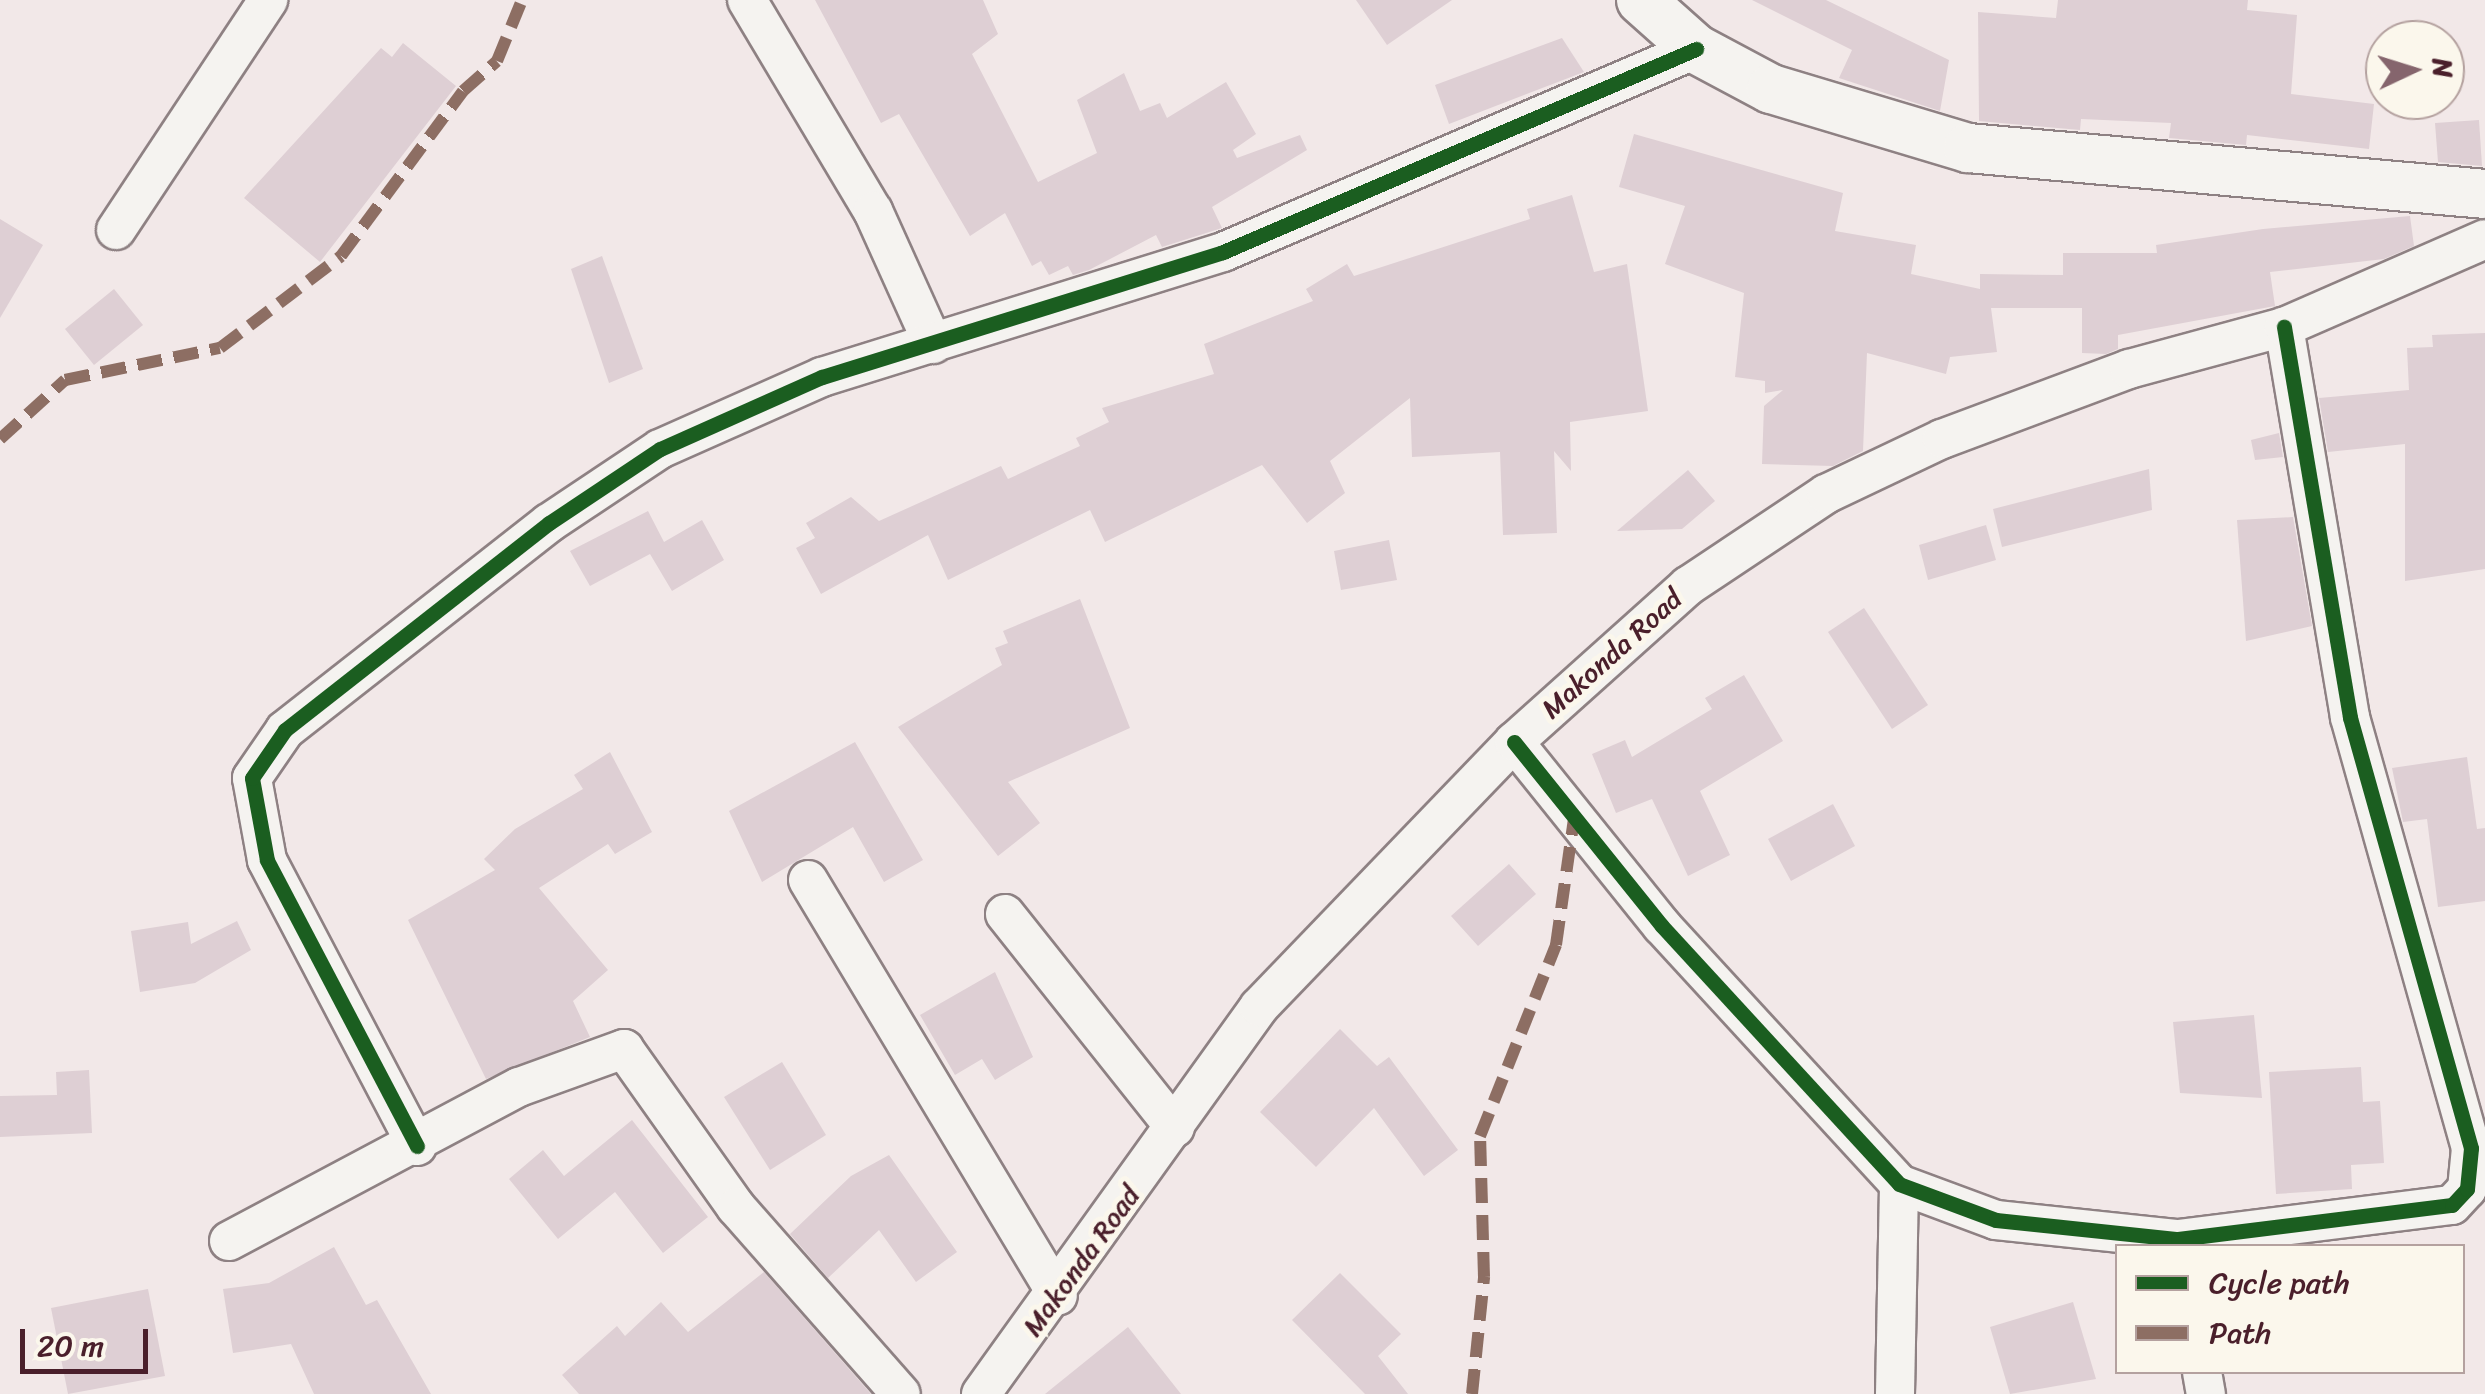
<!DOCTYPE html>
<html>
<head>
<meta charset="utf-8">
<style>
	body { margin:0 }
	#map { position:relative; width:2485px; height:1394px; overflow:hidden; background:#f2e8e8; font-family:Sriracha,sans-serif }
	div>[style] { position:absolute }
	.building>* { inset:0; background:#decfd4 }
	.roads { filter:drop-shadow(2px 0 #8e8183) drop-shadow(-2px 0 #8e8183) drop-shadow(0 2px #8e8183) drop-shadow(0 -2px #8e8183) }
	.minor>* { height:38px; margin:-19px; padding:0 19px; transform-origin:19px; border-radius:19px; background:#f5f3f0 }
	.tertiary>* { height:48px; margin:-24px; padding:0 24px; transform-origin:24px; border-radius:24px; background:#f5f3f0 }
	.quiet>* { height:12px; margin-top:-6px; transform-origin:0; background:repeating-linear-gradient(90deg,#8d6e63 0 25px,transparent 0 37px) }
	.cycleway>* { height:15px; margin:-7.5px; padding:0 7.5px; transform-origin:7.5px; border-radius:7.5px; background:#1b5e20 }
	span { translate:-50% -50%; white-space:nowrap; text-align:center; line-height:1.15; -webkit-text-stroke:10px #fbf7ec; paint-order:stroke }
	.street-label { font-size:28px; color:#4a1f2b }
	.legend { position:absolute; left:2115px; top:1244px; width:350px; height:130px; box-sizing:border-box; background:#fbf7ec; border:2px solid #b4a19f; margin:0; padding:12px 18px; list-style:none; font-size:30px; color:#4a1f2b }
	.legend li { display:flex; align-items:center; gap:20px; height:50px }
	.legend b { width:50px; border:2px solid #b4a19f }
	.north { position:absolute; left:2365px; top:20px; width:100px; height:100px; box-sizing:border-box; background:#fbf7ec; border:2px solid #b4a19f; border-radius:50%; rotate:86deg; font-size:28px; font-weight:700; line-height:40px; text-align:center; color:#4a1f2b }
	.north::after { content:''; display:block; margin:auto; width:35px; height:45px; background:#85656d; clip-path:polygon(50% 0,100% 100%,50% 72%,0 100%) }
	.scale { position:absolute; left:20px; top:1329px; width:128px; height:45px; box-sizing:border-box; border:5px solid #4a1f2b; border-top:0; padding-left:12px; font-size:30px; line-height:35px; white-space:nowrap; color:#4a1f2b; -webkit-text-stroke:8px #fbf7ec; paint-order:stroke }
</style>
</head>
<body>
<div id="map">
	<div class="building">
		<i style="clip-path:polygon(815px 0,983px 0,998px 34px,972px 54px,1038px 182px,1097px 153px,1077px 100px,1124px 73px,1140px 111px,1160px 103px,1167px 118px,1226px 82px,1256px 134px,1233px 150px,1237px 158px,1300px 135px,1307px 150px,1212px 207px,1222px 228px,1162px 247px,1156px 235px,1089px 270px,1073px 275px,1068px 266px,1049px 275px,1041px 261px,1032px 266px,1005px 213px,970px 236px,899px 114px,881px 123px)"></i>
		<i style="clip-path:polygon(1356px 0,1452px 0,1387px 45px)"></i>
		<i style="clip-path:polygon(1752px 0,1826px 0,1949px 60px,1940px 111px,1839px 78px,1852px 50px)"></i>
		<i style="clip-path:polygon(2058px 0,2248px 0,2247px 10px,2297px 15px,2291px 94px,2374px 104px,2369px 149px,2247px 135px,2246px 145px,2169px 138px,2171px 123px,2081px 119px,2080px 130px,1979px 121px,1978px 12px,2056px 18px)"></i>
		<i style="clip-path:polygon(1562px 38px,1584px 72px,1449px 124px,1435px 85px)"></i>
		<i style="clip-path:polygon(403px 43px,456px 86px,320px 262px,244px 198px,381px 48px,392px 57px)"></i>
		<i style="clip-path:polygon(2479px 120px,2482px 166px,2438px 162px,2435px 123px)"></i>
		<i style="clip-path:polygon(1634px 134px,1843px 193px,1835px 231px,1916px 245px,1911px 274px,1980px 289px,1980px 274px,2063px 275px,2063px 253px,2157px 253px,2156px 245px,2263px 229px,2410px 216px,2414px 246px,2384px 259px,2270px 272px,2275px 306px,2118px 335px,2118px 349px,2106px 354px,2082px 353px,2082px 308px,1991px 308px,1997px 352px,1950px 357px,1946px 374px,1867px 353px,1863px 451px,1833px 466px,1762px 464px,1764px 406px,1783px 390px,1765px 393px,1765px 381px,1735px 377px,1744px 293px,1665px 264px,1685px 206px,1619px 187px)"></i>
		<i style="clip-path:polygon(1572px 195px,1594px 272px,1627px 264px,1648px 411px,1570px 422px,1571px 471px,1554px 451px,1557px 533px,1503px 535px,1500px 452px,1412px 457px,1410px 398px,1330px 461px,1345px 493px,1307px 523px,1262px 465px,1105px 542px,1090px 510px,948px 580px,928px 535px,821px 594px,796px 548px,815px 538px,806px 523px,851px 497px,879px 521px,1001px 466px,1008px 479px,1080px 446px,1076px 438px,1109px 422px,1102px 408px,1214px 374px,1204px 344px,1313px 301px,1306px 289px,1347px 264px,1354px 276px,1530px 219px,1527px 209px)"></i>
		<i style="clip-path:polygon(0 219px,43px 245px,0 318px)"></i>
		<i style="clip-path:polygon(602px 256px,643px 369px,609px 383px,571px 269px)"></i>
		<i style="clip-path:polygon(114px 289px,143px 325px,94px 365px,65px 329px)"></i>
		<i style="clip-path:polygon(2485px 333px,2485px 569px,2405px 581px,2405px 444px,2328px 452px,2319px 398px,2409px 390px,2407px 348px,2433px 347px,2432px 335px)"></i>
		<i style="clip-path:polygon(2279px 433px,2283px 457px,2255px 460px,2251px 440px)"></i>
		<i style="clip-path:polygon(2149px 469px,2152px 510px,2002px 547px,1993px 509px)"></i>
		<i style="clip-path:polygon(1688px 470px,1715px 501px,1682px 529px,1617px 531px)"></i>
		<i style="clip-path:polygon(648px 511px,664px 542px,702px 520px,724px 560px,672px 591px,650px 554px,590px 586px,570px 551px)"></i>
		<i style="clip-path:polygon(2293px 517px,2312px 626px,2246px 641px,2237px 520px)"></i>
		<i style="clip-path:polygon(1986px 525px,1996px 560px,1928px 580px,1919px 545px)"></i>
		<i style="clip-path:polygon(1389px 540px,1397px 580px,1341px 590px,1334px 551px)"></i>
		<i style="clip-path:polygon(1080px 599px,1130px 728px,1008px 782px,1040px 823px,998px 856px,898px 727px,1002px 665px,995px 648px,1008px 643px,1003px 631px)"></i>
		<i style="clip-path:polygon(1864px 608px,1928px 705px,1892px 729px,1828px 632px)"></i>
		<i style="clip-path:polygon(1744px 675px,1783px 741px,1700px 791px,1730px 855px,1688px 876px,1652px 799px,1616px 813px,1592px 754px,1625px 740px,1632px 757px,1712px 709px,1705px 698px)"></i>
		<i style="clip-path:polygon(855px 742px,923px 860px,884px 882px,853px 827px,762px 882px,729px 811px)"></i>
		<i style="clip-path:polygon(610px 752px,652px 832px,615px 854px,608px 844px,539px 888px,608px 970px,573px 1001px,590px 1037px,486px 1079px,408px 920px,495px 870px,484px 859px,515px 829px,583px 789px,574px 775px)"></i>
		<i style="clip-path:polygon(2467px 757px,2477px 829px,2485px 828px,2485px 901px,2438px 907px,2427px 819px,2403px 822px,2392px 768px)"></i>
		<i style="clip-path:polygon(1833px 804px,1855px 846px,1791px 881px,1768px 839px)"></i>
		<i style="clip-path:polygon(1509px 864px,1536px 894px,1478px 946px,1451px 916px)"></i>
		<i style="clip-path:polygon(237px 921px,251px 950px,195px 983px,140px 992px,131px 931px,188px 922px,191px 944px)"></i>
		<i style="clip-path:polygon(995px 972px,1033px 1057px,995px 1080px,982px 1059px,955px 1075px,920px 1015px)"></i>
		<i style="clip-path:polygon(2254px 1015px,2262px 1098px,2180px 1093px,2173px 1022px)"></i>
		<i style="clip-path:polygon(1340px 1029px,1377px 1066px,1389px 1057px,1458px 1150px,1424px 1176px,1374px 1108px,1316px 1167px,1260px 1112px)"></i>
		<i style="clip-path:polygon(782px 1062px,826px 1135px,770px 1170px,724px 1097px)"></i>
		<i style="clip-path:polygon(2361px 1067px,2363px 1102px,2380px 1101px,2384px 1163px,2351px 1165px,2352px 1189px,2276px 1194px,2269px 1072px)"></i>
		<i style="clip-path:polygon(89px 1070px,92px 1133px,0 1137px,0 1096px,57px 1095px,56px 1072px)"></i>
		<i style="clip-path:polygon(632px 1120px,708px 1217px,663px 1253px,615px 1192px,558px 1239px,509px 1179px,543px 1150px,564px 1176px)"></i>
		<i style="clip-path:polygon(889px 1155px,957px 1252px,916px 1282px,879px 1230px,828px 1278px,790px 1234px,851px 1176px)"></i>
		<i style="clip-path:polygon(334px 1247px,366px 1305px,377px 1300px,431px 1394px,314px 1394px,291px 1344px,233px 1353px,223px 1289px,269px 1283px)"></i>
		<i style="clip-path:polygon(764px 1272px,871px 1394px,579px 1394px,562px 1375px,617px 1326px,625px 1336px,661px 1302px,688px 1332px)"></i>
		<i style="clip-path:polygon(1340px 1273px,1401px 1334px,1378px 1356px,1408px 1394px,1365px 1394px,1292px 1320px)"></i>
		<i style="clip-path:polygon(148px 1289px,165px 1376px,68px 1394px,51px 1308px)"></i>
		<i style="clip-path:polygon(2073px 1302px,2096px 1379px,2010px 1394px,1990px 1327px)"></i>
		<i style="clip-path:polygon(1128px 1327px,1181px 1394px,1045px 1394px)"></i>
	</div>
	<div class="roads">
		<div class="minor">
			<i style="left:747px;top:0;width:246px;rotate:59.2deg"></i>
			<i style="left:873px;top:211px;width:146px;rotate:65.7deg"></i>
			<i style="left:116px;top:230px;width:276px;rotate:-56.5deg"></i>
			<i style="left:1514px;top:742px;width:236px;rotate:51.2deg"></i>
			<i style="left:1662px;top:926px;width:350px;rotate:47.4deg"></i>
			<i style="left:1899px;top:1184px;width:103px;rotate:20.4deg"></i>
			<i style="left:1996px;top:1220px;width:183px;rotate:6deg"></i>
			<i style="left:2178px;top:1239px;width:276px;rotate:-7.1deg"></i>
			<i style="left:2452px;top:1205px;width:22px;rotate:-47deg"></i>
			<i style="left:2467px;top:1189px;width:41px;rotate:-84.4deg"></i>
			<i style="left:2471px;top:1148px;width:448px;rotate:-105.7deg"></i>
			<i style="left:2350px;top:717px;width:396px;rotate:-99.6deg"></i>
			<i style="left:808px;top:880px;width:485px;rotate:59deg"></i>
			<i style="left:1005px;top:914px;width:273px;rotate:51.5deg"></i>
			<i style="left:417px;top:1146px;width:323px;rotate:-117.7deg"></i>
			<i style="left:267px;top:860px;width:83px;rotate:-100.4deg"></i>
			<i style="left:252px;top:778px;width:58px;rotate:-55.5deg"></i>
			<i style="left:285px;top:730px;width:335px;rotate:-38.1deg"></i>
			<i style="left:549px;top:523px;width:133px;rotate:-33.7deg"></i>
			<i style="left:660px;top:449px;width:177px;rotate:-24deg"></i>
			<i style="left:822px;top:377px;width:420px;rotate:-17.3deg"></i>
			<i style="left:1223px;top:252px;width:515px;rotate:-23.23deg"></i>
			<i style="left:229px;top:1241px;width:328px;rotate:-28deg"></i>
			<i style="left:519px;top:1087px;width:112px;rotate:-19.9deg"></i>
			<i style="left:624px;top:1049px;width:194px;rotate:54.7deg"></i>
			<i style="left:736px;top:1207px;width:249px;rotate:48.6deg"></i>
			<i style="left:2202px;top:1372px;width:22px;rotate:80deg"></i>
			<i style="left:981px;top:1394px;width:477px;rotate:-54.3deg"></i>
			<i style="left:1259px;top:1007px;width:368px;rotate:-46.1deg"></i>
			<i style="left:1514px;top:742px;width:234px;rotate:-41.9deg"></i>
			<i style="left:1688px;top:586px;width:166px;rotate:-33.7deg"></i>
			<i style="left:1826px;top:494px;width:128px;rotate:-25.4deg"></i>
			<i style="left:1942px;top:439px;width:200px;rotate:-20.5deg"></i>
			<i style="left:2129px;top:369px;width:161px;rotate:-15.2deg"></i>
			<i style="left:2284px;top:327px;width:219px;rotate:-23.6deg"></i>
			<i style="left:1895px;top:1394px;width:210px;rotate:-88.9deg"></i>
		</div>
		<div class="tertiary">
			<i style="left:1641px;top:0;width:74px;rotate:41.7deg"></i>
			<i style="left:1696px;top:49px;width:85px;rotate:28.1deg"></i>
			<i style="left:1771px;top:89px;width:206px;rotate:16.7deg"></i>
			<i style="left:1968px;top:148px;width:519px;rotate:5.08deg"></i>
		</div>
	</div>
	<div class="quiet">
		<i style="left:0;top:439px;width:88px;rotate:-42.2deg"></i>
		<i style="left:65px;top:380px;width:158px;rotate:-11.7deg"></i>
		<i style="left:220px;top:348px;width:152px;rotate:-37.2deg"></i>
		<i style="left:341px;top:256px;width:205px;rotate:-53.5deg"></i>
		<i style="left:463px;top:91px;width:45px;rotate:-41.4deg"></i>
		<i style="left:497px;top:61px;width:66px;rotate:-67.7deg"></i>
		<i style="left:1472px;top:1394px;width:118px;rotate:-84.1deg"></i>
		<i style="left:1484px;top:1277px;width:141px;rotate:-91.6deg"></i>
		<i style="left:1480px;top:1136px;width:206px;rotate:-68.3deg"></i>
		<i style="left:1556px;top:945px;width:128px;rotate:-81.9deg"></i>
	</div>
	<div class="cycleway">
		<i style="left:1514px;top:742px;width:236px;rotate:51.2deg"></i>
		<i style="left:1662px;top:926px;width:350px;rotate:47.4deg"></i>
		<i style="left:1899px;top:1184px;width:103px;rotate:20.4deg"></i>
		<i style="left:1996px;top:1220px;width:183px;rotate:6deg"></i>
		<i style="left:2178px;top:1239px;width:276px;rotate:-7.1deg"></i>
		<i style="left:2452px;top:1205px;width:22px;rotate:-47deg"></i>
		<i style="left:2467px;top:1189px;width:41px;rotate:-84.4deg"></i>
		<i style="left:2471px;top:1148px;width:448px;rotate:-105.7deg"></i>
		<i style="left:2350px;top:717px;width:396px;rotate:-99.6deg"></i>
		<i style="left:417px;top:1146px;width:323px;rotate:-117.7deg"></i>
		<i style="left:267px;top:860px;width:83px;rotate:-100.4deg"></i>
		<i style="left:252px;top:778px;width:58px;rotate:-55.5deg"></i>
		<i style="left:285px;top:730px;width:335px;rotate:-38.1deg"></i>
		<i style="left:549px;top:523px;width:133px;rotate:-33.7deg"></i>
		<i style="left:660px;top:449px;width:177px;rotate:-24deg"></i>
		<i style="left:822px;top:377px;width:420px;rotate:-17.3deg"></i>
		<i style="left:1223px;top:252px;width:515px;rotate:-23.23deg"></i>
	</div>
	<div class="street-label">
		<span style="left:1612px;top:654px;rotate:-42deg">Makonda Road</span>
		<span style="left:1081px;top:1261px;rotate:-54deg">Makonda Road</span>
	</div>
	<ul class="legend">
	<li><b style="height:12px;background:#1b5e20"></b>Cycle path</li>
	<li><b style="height:12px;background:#8d6e63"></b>Path</li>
	</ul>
	<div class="north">N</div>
	<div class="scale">20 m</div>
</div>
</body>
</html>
